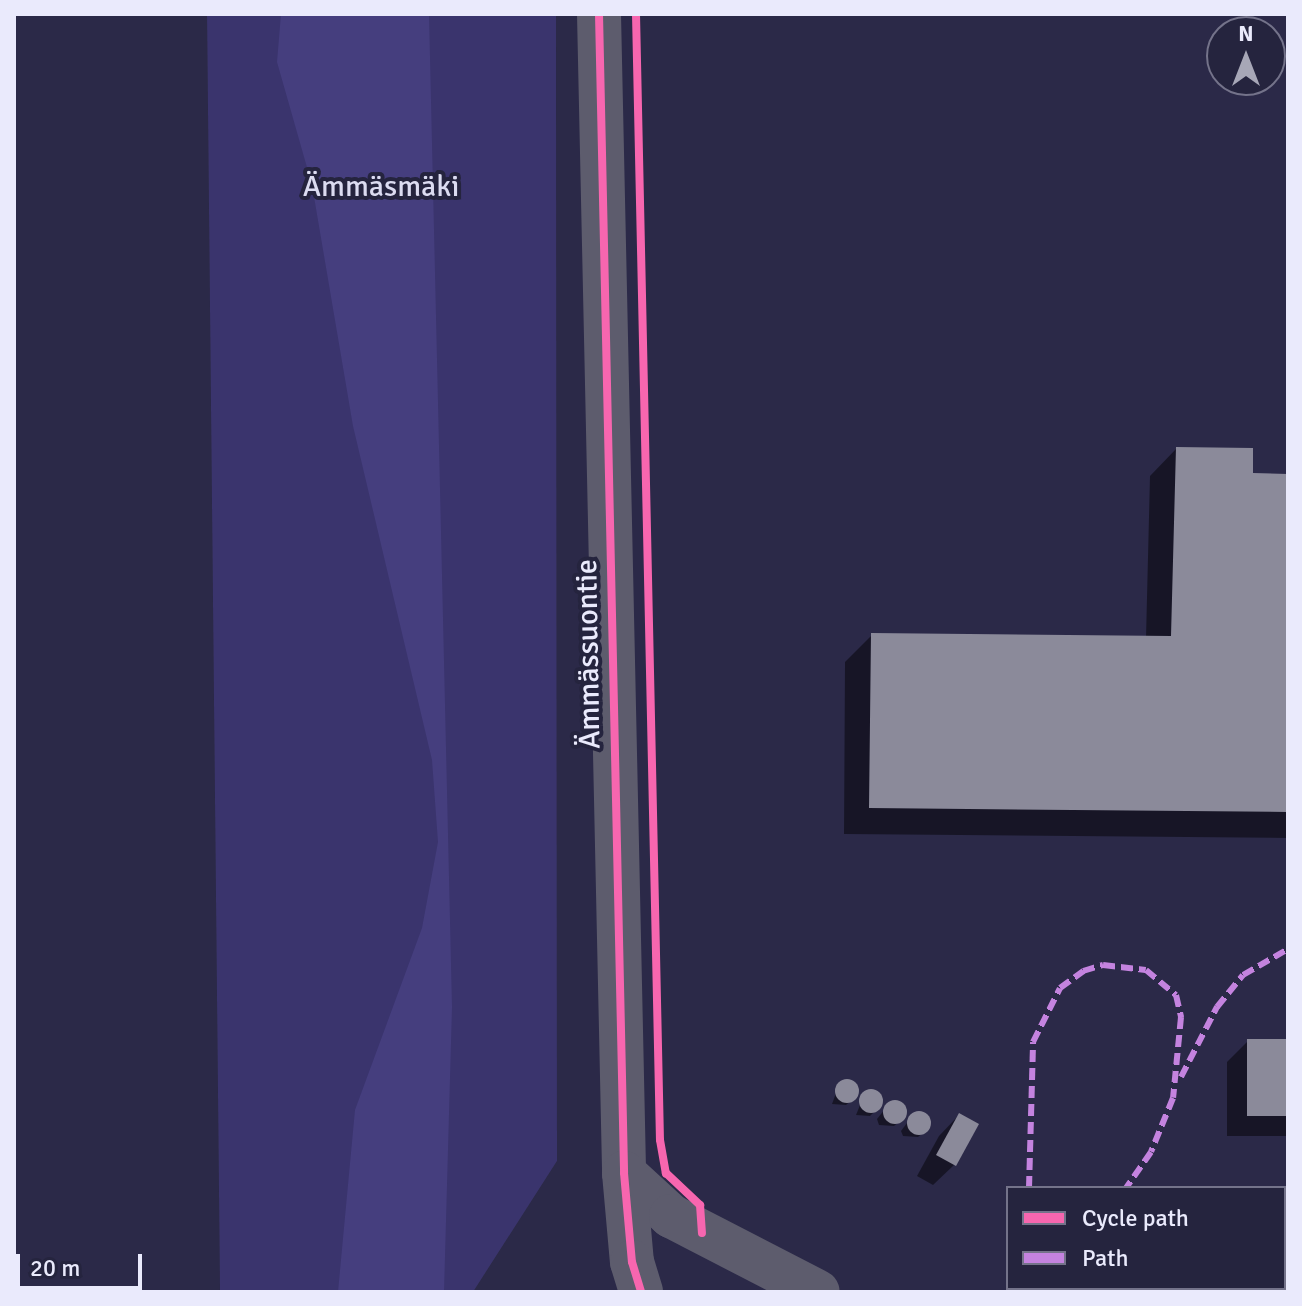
<!DOCTYPE html>
<html>
<head>
<meta charset="utf-8">
<style>
	body { margin:0 }
	#map { position:relative; width:1302px; height:1306px; overflow:hidden; background:#2b2a38; font-family:Signika,sans-serif }
	div>[style] { position:absolute }
	.built>* { inset:0; background:#2b2948 }
	.green>* { inset:0; background:#3a346d }
	.forest>* { inset:0; background:#453e7e }
	.shadow>* { inset:0; background:#0007 }
	.building>* { inset:0; background:#8b8a9a }
	.round { border-radius:50% }
	.minor>* { height:44px; margin:-22px; padding:0 22px; transform-origin:22px; border-radius:22px; background:#5d5c6d }
	.quiet>* { height:6px; margin-top:-3px; transform-origin:0; background:repeating-linear-gradient(90deg,#c483df 0 12px,transparent 0 18px) }
	.cycleway>* { height:8px; margin:-4px; padding:0 4px; transform-origin:4px; border-radius:4px; background:#f766af }
	span { translate:-50% -50%; white-space:nowrap; text-align:center; line-height:1.15; -webkit-text-stroke:8px #25243e; paint-order:stroke }
	.park-label { font-size:30px; color:#dcdcf1 }
	.street-label { font-size:30px; color:#eaeafc }
	.frame { position:absolute; inset:0; border:16px solid #eaeafc; pointer-events:none }
	.legend { position:absolute; left:1006px; top:1186px; width:280px; height:104px; box-sizing:border-box; background:#25243e; border:2px solid #74738a; margin:0; padding:10px 14px; list-style:none; font-size:24px; color:#eaeafc }
	.legend li { display:flex; align-items:center; gap:16px; height:40px }
	.legend b { width:40px; border:2px solid #74738a }
	.north { position:absolute; left:1206px; top:16px; width:80px; height:80px; box-sizing:border-box; background:#25243e; border:2px solid #74738a; border-radius:50%; rotate:0deg; font-size:22px; font-weight:700; line-height:32px; text-align:center; color:#eaeafc }
	.north::after { content:''; display:block; margin:auto; width:28px; height:36px; background:#a7a7b7; clip-path:polygon(50% 0,100% 100%,50% 72%,0 100%) }
	.scale { position:absolute; left:16px; top:1254px; width:126px; height:36px; box-sizing:border-box; border:4px solid #eaeafc; border-top:0; padding-left:10px; font-size:24px; line-height:28px; white-space:nowrap; color:#eaeafc; -webkit-text-stroke:6px #25243e; paint-order:stroke }
</style>
</head>
<body>
<div id="map">
	<div class="built">
		<i style="clip-path:polygon(14px 14px,207px 14px,220px 1292px,14px 1292px)"></i>
		<i style="clip-path:polygon(evenodd,556px 14px,1288px 14px,1288px 1292px,473px 1292px,557px 1161px,556px 14px,1222px 32px,1270px 32px,1270px 80px,1222px 80px,1222px 32px,556px 14px,1008px 1188px,1284px 1188px,1284px 1288px,1008px 1288px,1008px 1188px)"></i>
	</div>
	<div class="green">
		<i style="clip-path:polygon(207px 14px,556px 14px,557px 1161px,473px 1292px,220px 1292px)"></i>
	</div>
	<div class="forest">
		<i style="clip-path:polygon(281px 14px,429px 14px,452px 1007px,444px 1292px,338px 1292px,355px 1110px,422px 928px,438px 842px,432px 760px,353px 426px,312px 185px,277px 62px)"></i>
	</div>
	<div class="shadow">
		<i style="clip-path:polygon(1176px 449px,1251px 475px,1288px 476px,1288px 838px,844px 834px,845px 662px,872px 635px,1146px 638px,1150px 476px)"></i>
		<i style="clip-path:polygon(1248px 1041px,1288px 1041px,1288px 1136px,1227px 1136px,1227px 1062px)"></i>
		<i style="clip-path:polygon(853px 1084px,853px 1099px,846px 1105px,832px 1104px,839px 1085px)"></i>
		<i style="clip-path:polygon(865px 1093px,877px 1095px,877px 1109px,870px 1116px,856px 1115px)"></i>
		<i style="clip-path:polygon(889px 1104px,903px 1108px,901px 1120px,894px 1126px,879px 1125px,877px 1119px)"></i>
		<i style="clip-path:polygon(913px 1115px,927px 1119px,925px 1131px,918px 1137px,903px 1136px,901px 1131px)"></i>
		<i style="clip-path:polygon(959px 1115px,954px 1165px,933px 1185px,917px 1176px,939px 1136px)"></i>
	</div>
	<div class="building">
		<i style="clip-path:polygon(1176px 447px,1253px 448px,1253px 473px,1288px 474px,1288px 812px,869px 808px,871px 633px,1171px 636px)"></i>
		<i style="clip-path:polygon(1247px 1039px,1288px 1039px,1288px 1116px,1247px 1116px)"></i>
		<i class="round" style="left:835px;top:1079px;width:24px;height:24px"></i>
		<i class="round" style="left:859px;top:1089px;width:24px;height:24px"></i>
		<i class="round" style="left:883px;top:1100px;width:24px;height:24px"></i>
		<i class="round" style="left:907px;top:1111px;width:24px;height:24px"></i>
		<i style="clip-path:polygon(959px 1113px,979px 1124px,956px 1166px,936px 1155px)"></i>
	</div>
	<div class="minor">
		<i style="left:599px;top:14px;width:1159px;rotate:88.76deg"></i>
		<i style="left:624px;top:1173px;width:89px;rotate:84.9deg"></i>
		<i style="left:632px;top:1262px;width:31px;rotate:73deg"></i>
		<i style="left:624px;top:1173px;width:64px;rotate:42.5deg"></i>
		<i style="left:671px;top:1216px;width:165px;rotate:27.3deg"></i>
	</div>
	<div class="quiet">
		<i style="left:1181px;top:1077px;width:79px;rotate:-62.8deg"></i>
		<i style="left:1217px;top:1007px;width:41px;rotate:-50.9deg"></i>
		<i style="left:1243px;top:975px;width:52px;rotate:-30deg"></i>
		<i style="left:1029px;top:1188px;width:146px;rotate:-88.4deg"></i>
		<i style="left:1033px;top:1042px;width:60px;rotate:-63.4deg"></i>
		<i style="left:1060px;top:988px;width:29px;rotate:-36deg"></i>
		<i style="left:1083px;top:971px;width:21px;rotate:-17deg"></i>
		<i style="left:1103px;top:965px;width:43px;rotate:6.6deg"></i>
		<i style="left:1146px;top:970px;width:39px;rotate:40deg"></i>
		<i style="left:1176px;top:995px;width:23px;rotate:77deg"></i>
		<i style="left:1181px;top:1017px;width:81px;rotate:95.6deg"></i>
		<i style="left:1173px;top:1098px;width:58px;rotate:112.2deg"></i>
		<i style="left:1151px;top:1152px;width:44px;rotate:124.8deg"></i>
		<i style="left:1009px;top:1292px;width:4px;rotate:-63deg"></i>
	</div>
	<div class="cycleway">
		<i style="left:599px;top:14px;width:1159px;rotate:88.76deg"></i>
		<i style="left:624px;top:1173px;width:89px;rotate:84.9deg"></i>
		<i style="left:632px;top:1262px;width:31px;rotate:73deg"></i>
		<i style="left:636px;top:14px;width:1126px;rotate:88.78deg"></i>
		<i style="left:660px;top:1140px;width:34px;rotate:80deg"></i>
		<i style="left:666px;top:1173px;width:47px;rotate:43.3deg"></i>
		<i style="left:700px;top:1205px;width:28px;rotate:86deg"></i>
	</div>
	<div class="park-label">
		<span style="left:381px;top:187px">Ämmäsmäki</span>
	</div>
	<div class="street-label">
		<span style="left:589px;top:654px;rotate:-91deg">Ämmässuontie</span>
	</div>
	<div class="frame"></div>
	<ul class="legend">
	<li><b style="height:10px;background:#f766af"></b>Cycle path</li>
	<li><b style="height:10px;background:#c483df"></b>Path</li>
	</ul>
	<div class="north">N</div>
	<div class="scale">20 m</div>
</div>
</body>
</html>
